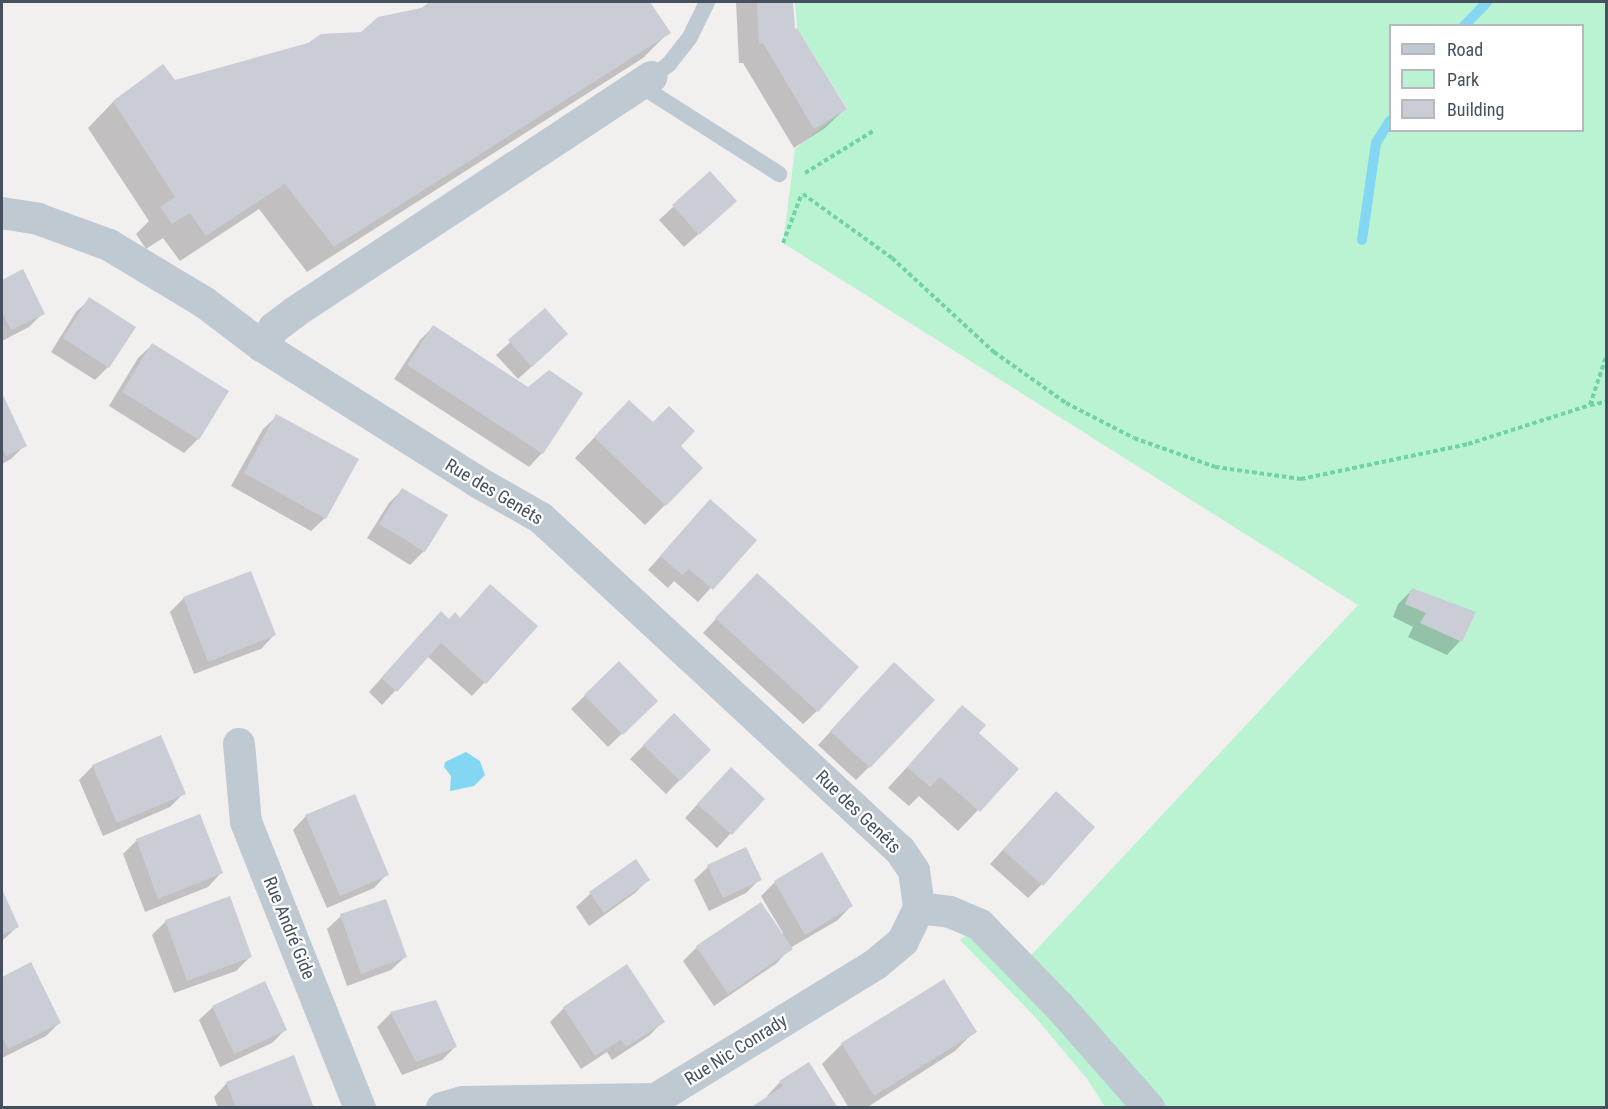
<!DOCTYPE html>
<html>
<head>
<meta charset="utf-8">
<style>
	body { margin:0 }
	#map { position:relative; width:1608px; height:1109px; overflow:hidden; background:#f2efef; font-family:"Roboto Condensed",sans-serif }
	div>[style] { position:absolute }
	.green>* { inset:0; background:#baf3d2 }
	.water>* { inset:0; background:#83d7f3 }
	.shadow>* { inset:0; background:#0003 }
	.stream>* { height:10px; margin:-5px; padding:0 5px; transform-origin:5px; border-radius:5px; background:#83d7f3 }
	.building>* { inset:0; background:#cacdd5 }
	.path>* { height:4px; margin-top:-2px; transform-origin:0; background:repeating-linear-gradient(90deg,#6fd3a6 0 4.5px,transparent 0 7.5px) }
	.service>* { height:16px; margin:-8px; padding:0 8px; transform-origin:8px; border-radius:8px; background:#bec9d2 }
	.minor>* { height:32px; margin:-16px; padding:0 16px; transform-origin:16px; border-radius:16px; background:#bec9d2 }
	span { translate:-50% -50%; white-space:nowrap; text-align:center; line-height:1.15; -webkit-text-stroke:4.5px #fff; paint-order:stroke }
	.street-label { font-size:18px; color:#45515e }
	.frame { position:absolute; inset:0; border:3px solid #45515e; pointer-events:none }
	.legend { position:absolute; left:1389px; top:24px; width:195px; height:108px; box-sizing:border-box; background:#fff; border:2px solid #b5b9bf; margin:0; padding:8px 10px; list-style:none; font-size:18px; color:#45515e }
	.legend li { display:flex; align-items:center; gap:12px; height:30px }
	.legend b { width:30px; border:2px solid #b5b9bf }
</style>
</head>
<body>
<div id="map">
	<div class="green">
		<i style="clip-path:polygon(evenodd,795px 2px,1606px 2px,1606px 1107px,1105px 1107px,1088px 1080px,1036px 1018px,960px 940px,980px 925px,1022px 965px,1358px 605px,783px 243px,795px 149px,847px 108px,797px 28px,795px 2px,1390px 26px,1582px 26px,1582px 130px,1390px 130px,1390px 26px)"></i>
	</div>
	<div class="water">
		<i style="clip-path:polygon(466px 752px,480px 761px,485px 775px,474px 786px,450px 791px,451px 776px,444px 767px,445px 762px)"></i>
	</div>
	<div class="shadow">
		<i style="clip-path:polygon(433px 2px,648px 2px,669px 32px,643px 58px,307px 272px,259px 209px,180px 261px,163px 238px,146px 249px,136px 234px,149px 221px,88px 128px,113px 102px,174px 82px,362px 33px,422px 9px)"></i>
		<i style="clip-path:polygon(736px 2px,791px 2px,793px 31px,846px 108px,825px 128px,794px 148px,743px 63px,739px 63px)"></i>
		<i style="clip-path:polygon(710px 173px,721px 214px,684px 247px,659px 220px)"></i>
		<i style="clip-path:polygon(22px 271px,43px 313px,29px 327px,2px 341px,2px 281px)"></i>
		<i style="clip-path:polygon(90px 299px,108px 367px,95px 380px,51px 352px,76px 312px)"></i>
		<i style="clip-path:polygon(545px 310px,553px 347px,518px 379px,496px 355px)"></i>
		<i style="clip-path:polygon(433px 327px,542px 453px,529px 467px,394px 379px,420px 340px)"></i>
		<i style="clip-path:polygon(152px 345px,198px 439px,184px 453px,109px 406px,138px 358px)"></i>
		<i style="clip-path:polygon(2px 397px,25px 445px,11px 459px,2px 464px)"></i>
		<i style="clip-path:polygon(277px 416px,325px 518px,311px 531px,231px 486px,263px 429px)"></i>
		<i style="clip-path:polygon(609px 422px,679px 446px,665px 505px,645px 525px,575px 458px)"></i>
		<i style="clip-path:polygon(402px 490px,424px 551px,410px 565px,367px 538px,389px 503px)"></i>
		<i style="clip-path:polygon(697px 515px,754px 540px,698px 602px,674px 581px,668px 588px,648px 570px)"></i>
		<i style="clip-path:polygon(743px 589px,817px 711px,803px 724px,703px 633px)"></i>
		<i style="clip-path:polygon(1412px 590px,1474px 613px,1460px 641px,1447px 655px,1408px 637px,1413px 627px,1393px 617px,1398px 604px)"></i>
		<i style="clip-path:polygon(184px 598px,274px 635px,261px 649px,194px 674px,170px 612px)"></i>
		<i style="clip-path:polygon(427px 627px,485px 682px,472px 696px,427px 656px,382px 705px,369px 692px)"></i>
		<i style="clip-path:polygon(619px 663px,656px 701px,608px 747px,571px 709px)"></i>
		<i style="clip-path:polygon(881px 678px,869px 767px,856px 780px,818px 745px)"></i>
		<i style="clip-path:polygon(962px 707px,977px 733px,1017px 769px,958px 831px,919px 796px,909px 806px,888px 788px)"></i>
		<i style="clip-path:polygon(674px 715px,709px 750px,666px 794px,630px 759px)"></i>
		<i style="clip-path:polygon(93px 766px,184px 793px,170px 807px,103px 836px,79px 780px)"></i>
		<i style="clip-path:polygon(717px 783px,763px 799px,717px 848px,685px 818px)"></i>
		<i style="clip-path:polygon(1042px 807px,1041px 885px,1028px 898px,990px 864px)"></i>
		<i style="clip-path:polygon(200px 816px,221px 873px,208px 887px,145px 912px,123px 854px,136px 841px)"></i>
		<i style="clip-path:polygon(306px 816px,387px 874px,374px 888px,327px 908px,293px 830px)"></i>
		<i style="clip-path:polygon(745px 849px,760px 879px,746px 893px,709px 911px,694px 880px,708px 867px)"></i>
		<i style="clip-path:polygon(821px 854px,851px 906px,838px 920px,790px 948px,777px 963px,714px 1006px,683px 961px,697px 947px,760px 904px,781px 935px,783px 933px,761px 896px,775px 882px)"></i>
		<i style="clip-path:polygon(635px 861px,648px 880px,635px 893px,589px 926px,576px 907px,590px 894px)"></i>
		<i style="clip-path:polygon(2px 893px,17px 927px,2px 941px)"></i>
		<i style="clip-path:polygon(341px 916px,405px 957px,391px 970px,347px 986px,327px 929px)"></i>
		<i style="clip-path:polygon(166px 921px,250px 957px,236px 971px,174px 993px,152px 935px)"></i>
		<i style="clip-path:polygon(30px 964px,59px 1023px,46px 1036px,2px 1058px,2px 979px)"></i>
		<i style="clip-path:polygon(627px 966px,663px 1021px,650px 1035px,612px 1060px,607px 1052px,581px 1069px,550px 1022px,564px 1008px)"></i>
		<i style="clip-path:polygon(435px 1002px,456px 1046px,442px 1060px,402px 1075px,377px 1027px,391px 1013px)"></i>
		<i style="clip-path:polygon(213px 1007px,286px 1029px,272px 1043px,220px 1067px,199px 1020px)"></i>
		<i style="clip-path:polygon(975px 1031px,955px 1051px,866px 1108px,849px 1108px,822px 1064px,842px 1044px)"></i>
		<i style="clip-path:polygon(780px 1082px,836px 1108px,768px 1098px,767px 1096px)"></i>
		<i style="clip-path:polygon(227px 1083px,312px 1108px,218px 1108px,214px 1097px)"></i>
	</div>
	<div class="stream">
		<i style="left:1464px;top:26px;width:33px;rotate:-46deg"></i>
		<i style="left:1362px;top:240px;width:98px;rotate:-81.8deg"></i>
		<i style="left:1376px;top:143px;width:26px;rotate:-58deg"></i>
	</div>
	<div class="building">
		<i style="clip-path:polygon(430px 2px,650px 2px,671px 33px,334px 247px,285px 184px,206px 236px,190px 213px,172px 224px,160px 207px,175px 197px,113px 101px,163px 64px,175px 80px,308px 43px,321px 34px,361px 32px,378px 17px,421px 8px)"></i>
		<i style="clip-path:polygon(757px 2px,793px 2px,795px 29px,797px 28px,847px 109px,814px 129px,763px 43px,759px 44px)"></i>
		<i style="clip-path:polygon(710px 171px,737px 201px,699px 235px,672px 205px)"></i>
		<i style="clip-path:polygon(23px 269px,45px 314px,11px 330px,2px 312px,2px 280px)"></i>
		<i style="clip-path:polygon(89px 297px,136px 327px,109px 368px,63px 338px)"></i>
		<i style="clip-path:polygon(545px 308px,568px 334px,532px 367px,508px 340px)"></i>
		<i style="clip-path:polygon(433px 325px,528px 387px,549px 370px,583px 393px,543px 454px,407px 365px)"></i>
		<i style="clip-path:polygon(152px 343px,229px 391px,199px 440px,122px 392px)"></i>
		<i style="clip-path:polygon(2px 393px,27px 446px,6px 456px,2px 447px)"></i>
		<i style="clip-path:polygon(629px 400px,653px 422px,669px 406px,695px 431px,681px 446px,703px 468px,666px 506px,594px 437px)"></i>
		<i style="clip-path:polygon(276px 414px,359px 459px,326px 519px,244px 473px)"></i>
		<i style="clip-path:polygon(402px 488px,448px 515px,425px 552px,379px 524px)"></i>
		<i style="clip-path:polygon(710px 499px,757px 540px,713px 590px,689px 569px,682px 575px,660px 556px)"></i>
		<i style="clip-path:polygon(251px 571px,276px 635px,208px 662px,183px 597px)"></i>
		<i style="clip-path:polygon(757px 573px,859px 667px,818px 712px,715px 618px)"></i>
		<i style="clip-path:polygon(490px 584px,538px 626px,486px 684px,441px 643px,397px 692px,381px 678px,441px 611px,449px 619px,455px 612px,460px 618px)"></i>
		<i style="clip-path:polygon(1412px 588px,1476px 612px,1462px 642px,1420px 623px,1426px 613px,1405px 604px)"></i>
		<i style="clip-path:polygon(619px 661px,658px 701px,623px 735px,584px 695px)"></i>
		<i style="clip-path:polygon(894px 662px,935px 700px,870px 768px,830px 731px)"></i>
		<i style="clip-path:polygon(962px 705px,986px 725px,979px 733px,1019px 769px,980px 812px,940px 777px,930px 787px,907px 767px)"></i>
		<i style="clip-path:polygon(674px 713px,711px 750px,680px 781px,643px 745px)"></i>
		<i style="clip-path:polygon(161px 735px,186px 794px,117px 823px,92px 765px)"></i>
		<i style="clip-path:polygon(731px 767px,765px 799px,732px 835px,697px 804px)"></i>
		<i style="clip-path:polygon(1056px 791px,1095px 827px,1043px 886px,1003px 850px)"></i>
		<i style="clip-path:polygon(355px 794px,389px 875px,340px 896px,305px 815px)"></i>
		<i style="clip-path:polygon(200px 814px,223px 873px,158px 899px,136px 839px)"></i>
		<i style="clip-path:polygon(746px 847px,762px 880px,723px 898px,707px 865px)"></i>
		<i style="clip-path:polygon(822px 852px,853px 906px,805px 935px,774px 881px)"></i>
		<i style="clip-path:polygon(636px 859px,650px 880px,604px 913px,589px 892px)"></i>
		<i style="clip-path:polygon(2px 889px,19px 927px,2px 935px)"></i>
		<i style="clip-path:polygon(230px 896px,252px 957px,187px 981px,165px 920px)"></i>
		<i style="clip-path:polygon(386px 899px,407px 957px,361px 974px,340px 914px)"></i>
		<i style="clip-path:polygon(761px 902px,793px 949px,728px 994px,696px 946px)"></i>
		<i style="clip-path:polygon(31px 962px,61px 1023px,8px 1049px,2px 1036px,2px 977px)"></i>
		<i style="clip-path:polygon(627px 964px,665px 1022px,626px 1047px,621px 1040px,595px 1056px,563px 1007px)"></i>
		<i style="clip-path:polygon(944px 979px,977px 1032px,874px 1096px,841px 1043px)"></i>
		<i style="clip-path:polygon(265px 981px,287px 1030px,234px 1054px,212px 1006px)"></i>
		<i style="clip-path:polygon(436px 1000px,457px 1047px,416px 1062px,390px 1012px)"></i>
		<i style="clip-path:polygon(294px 1055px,314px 1108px,236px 1108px,226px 1082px)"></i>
		<i style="clip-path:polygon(809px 1062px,838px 1108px,750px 1108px,783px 1086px,779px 1081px)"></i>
	</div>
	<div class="path">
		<i style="left:805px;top:173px;width:82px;rotate:-31.6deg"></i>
		<i style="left:803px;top:194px;width:110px;rotate:35.7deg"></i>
		<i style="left:892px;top:258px;width:139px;rotate:42.7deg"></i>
		<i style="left:994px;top:352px;width:88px;rotate:35.3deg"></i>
		<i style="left:1066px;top:403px;width:76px;rotate:27.2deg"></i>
		<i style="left:1134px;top:438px;width:86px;rotate:19.7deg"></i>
		<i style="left:1215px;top:467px;width:87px;rotate:7.9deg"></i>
		<i style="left:1301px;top:479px;width:171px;rotate:-11.8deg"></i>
		<i style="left:1468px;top:444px;width:128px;rotate:-17.7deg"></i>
		<i style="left:1590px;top:405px;width:16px;rotate:-11deg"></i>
		<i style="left:783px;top:243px;width:53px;rotate:-69.2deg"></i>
		<i style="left:1590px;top:405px;width:51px;rotate:-71.6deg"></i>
	</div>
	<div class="service">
		<i style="left:652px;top:77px;width:21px;rotate:-37deg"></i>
		<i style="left:669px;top:64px;width:34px;rotate:-52deg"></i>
		<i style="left:690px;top:37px;width:39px;rotate:-64deg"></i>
		<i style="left:641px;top:86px;width:164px;rotate:32.5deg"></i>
	</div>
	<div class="minor">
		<i style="left:2px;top:213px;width:36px;rotate:9deg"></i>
		<i style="left:38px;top:219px;width:76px;rotate:20.1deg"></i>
		<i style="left:109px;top:245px;width:111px;rotate:31deg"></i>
		<i style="left:204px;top:302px;width:73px;rotate:37.2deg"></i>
		<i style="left:262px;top:346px;width:253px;rotate:32.2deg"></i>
		<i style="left:476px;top:481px;width:75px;rotate:29.6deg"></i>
		<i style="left:541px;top:518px;width:489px;rotate:42.8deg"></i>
		<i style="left:900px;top:850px;width:25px;rotate:56deg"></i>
		<i style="left:914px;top:871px;width:37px;rotate:82deg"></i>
		<i style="left:262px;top:346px;width:22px;rotate:-56deg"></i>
		<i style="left:274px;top:328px;width:26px;rotate:-37deg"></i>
		<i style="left:295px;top:312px;width:427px;rotate:-33.4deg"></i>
		<i style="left:239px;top:744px;width:78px;rotate:84.9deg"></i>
		<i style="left:246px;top:822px;width:308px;rotate:68.3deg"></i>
		<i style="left:919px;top:908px;width:31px;rotate:7deg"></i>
		<i style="left:950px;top:912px;width:33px;rotate:23deg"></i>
		<i style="left:980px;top:925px;width:115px;rotate:45.7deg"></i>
		<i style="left:1060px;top:1007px;width:135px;rotate:48.6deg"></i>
		<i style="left:442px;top:1108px;width:22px;rotate:-16deg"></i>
		<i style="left:463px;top:1102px;width:193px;rotate:-0.9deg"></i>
		<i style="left:656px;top:1099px;width:258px;rotate:-31.5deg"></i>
		<i style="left:876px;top:964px;width:35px;rotate:-40deg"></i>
		<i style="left:903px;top:941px;width:37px;rotate:-64deg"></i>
	</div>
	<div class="street-label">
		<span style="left:494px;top:492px;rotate:31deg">Rue des Genêts</span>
		<span style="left:858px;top:812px;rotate:44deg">Rue des Genêts</span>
		<span style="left:289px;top:928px;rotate:68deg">Rue André Gide</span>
		<span style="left:736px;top:1050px;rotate:-32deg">Rue Nic Conrady</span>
	</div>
	<div class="frame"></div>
	<ul class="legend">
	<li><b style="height:8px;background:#bec9d2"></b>Road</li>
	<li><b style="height:16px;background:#baf3d2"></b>Park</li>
	<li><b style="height:16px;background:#cacdd5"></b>Building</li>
	</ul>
</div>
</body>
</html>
